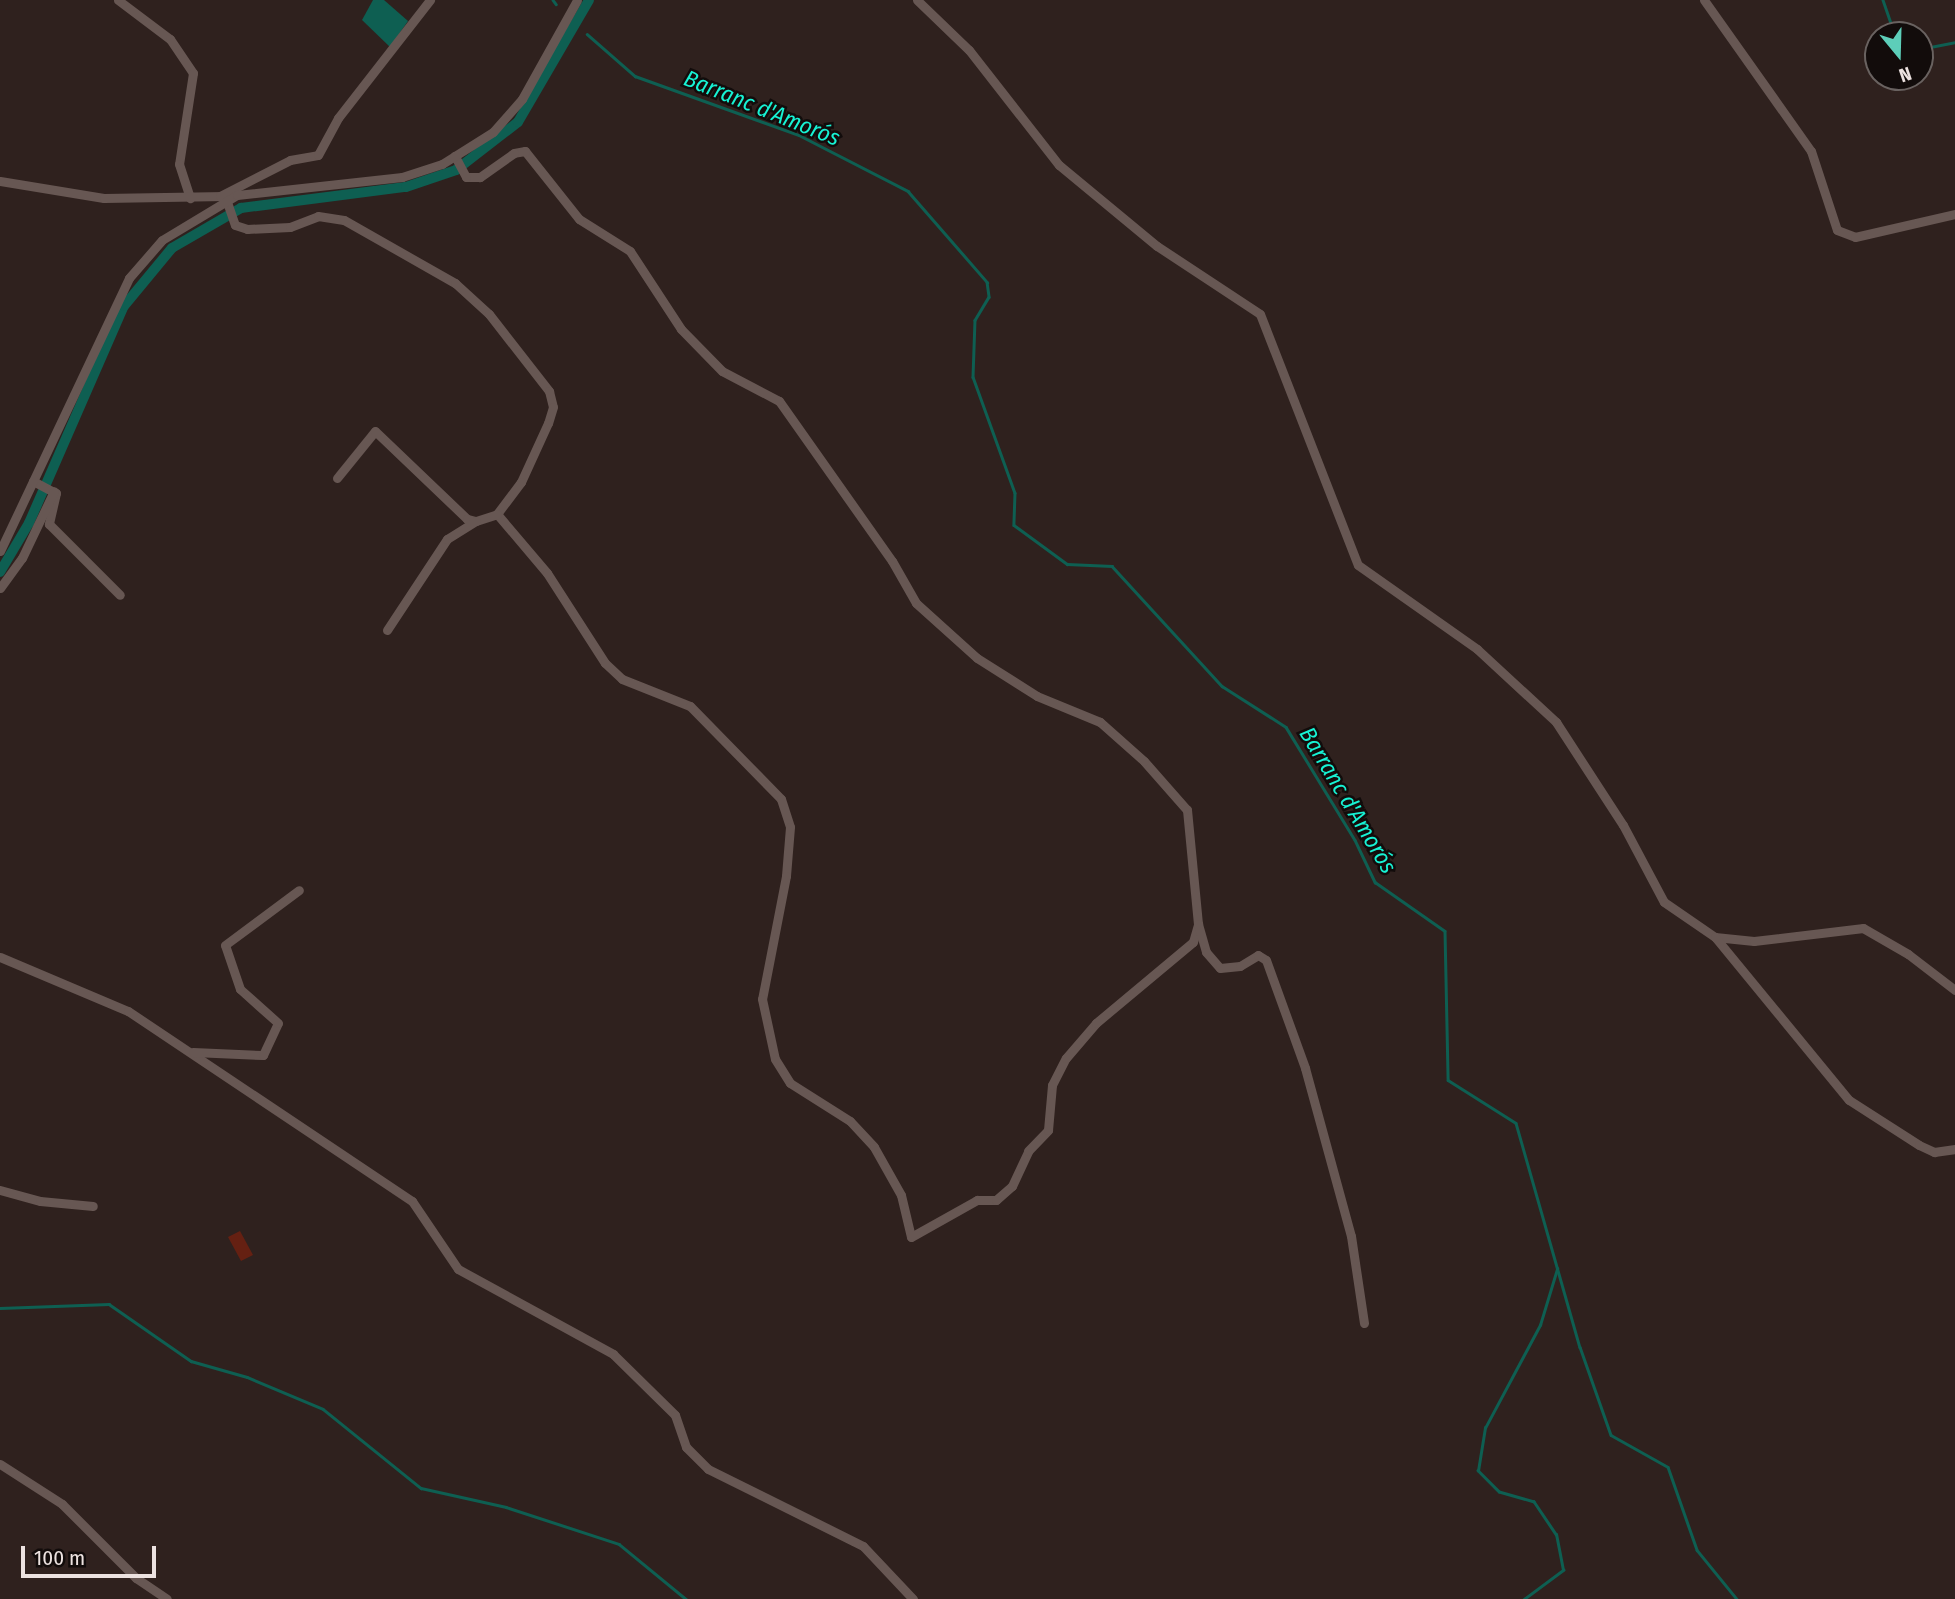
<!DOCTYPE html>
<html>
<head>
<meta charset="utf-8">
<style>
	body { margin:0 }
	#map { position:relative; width:1955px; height:1599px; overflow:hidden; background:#2f211e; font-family:"Fira Sans Condensed",sans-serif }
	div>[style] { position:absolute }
	.green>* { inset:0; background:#652012 }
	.water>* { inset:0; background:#0e5f52 }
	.stream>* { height:2.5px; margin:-1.25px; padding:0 1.25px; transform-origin:1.25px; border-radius:1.25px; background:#0e5f52 }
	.canal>* { height:10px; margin:-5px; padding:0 5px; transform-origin:5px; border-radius:5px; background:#0e5f52 }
	.minor>* { height:9px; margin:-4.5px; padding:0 4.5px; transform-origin:4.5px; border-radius:4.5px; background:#675753 }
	span { translate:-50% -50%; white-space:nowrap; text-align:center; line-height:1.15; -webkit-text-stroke:5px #120c0b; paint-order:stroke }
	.water-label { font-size:23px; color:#17f2d4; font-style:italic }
	.north { position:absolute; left:1864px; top:21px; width:70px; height:70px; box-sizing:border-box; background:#120c0b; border:2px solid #696260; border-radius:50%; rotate:161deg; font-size:19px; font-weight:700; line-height:28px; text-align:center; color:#ece2e0 }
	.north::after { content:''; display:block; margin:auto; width:24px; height:32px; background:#5dceb9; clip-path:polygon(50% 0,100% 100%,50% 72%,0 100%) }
	.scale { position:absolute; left:21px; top:1546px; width:135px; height:32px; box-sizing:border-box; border:4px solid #ece2e0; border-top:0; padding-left:9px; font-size:21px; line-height:24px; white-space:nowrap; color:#ece2e0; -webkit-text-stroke:5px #120c0b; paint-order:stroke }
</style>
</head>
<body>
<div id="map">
	<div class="green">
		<i style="clip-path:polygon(240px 1231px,253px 1255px,241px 1261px,228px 1237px)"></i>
	</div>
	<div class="water">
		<i style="clip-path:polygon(373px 0,384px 0,408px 21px,390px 47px,362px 20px)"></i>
	</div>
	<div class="stream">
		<i style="left:553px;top:0;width:5px;rotate:53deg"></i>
		<i style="left:1883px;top:0;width:37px;rotate:71deg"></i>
		<i style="left:587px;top:34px;width:64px;rotate:41.2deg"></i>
		<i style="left:635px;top:76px;width:174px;rotate:19.8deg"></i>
		<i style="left:799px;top:135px;width:123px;rotate:27.2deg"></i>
		<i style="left:908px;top:191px;width:121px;rotate:49deg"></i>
		<i style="left:987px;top:282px;width:15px;rotate:82deg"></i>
		<i style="left:989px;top:297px;width:27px;rotate:121deg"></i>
		<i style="left:975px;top:320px;width:57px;rotate:92deg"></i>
		<i style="left:973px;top:377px;width:123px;rotate:70.1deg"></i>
		<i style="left:1015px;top:493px;width:32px;rotate:92deg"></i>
		<i style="left:1014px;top:525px;width:66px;rotate:36.3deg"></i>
		<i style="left:1067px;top:564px;width:45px;rotate:2.5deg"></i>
		<i style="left:1112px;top:566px;width:163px;rotate:47.5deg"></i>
		<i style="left:1222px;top:686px;width:76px;rotate:32.6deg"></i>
		<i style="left:1286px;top:727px;width:132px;rotate:58.6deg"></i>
		<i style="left:1355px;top:840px;width:47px;rotate:64.5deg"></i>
		<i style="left:1375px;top:882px;width:85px;rotate:35deg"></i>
		<i style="left:1445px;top:931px;width:149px;rotate:88.8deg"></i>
		<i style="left:1448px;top:1080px;width:80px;rotate:32.3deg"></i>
		<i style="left:1516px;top:1123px;width:233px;rotate:74.1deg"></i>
		<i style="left:1580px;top:1347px;width:93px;rotate:70.6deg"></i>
		<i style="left:1611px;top:1435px;width:65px;rotate:29.3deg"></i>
		<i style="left:1668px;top:1467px;width:88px;rotate:70.7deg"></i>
		<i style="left:1697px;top:1550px;width:63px;rotate:50.8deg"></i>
		<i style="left:1920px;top:49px;width:36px;rotate:-11deg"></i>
		<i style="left:0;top:1308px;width:109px;rotate:-2.1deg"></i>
		<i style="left:109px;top:1304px;width:100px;rotate:34.8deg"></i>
		<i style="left:191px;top:1361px;width:58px;rotate:15.9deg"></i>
		<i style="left:247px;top:1377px;width:82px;rotate:22.8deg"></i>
		<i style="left:323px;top:1409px;width:126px;rotate:38.9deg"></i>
		<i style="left:421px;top:1488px;width:87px;rotate:12.6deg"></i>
		<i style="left:506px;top:1507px;width:119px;rotate:18.1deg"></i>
		<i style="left:619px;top:1544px;width:87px;rotate:39.4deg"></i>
		<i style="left:1524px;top:1599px;width:49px;rotate:-36.6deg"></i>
		<i style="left:1563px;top:1570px;width:36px;rotate:-101deg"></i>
		<i style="left:1556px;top:1535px;width:40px;rotate:-124deg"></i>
		<i style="left:1534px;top:1502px;width:36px;rotate:-164deg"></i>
		<i style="left:1499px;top:1492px;width:30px;rotate:-135deg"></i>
		<i style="left:1478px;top:1471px;width:44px;rotate:-80.8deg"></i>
		<i style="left:1485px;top:1428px;width:117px;rotate:-61.9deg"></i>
		<i style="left:1540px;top:1325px;width:59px;rotate:-73.1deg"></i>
	</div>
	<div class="canal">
		<i style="left:0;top:572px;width:57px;rotate:-59.4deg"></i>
		<i style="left:29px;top:523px;width:237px;rotate:-66.4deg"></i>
		<i style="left:124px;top:306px;width:75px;rotate:-50.4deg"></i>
		<i style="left:172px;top:248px;width:80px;rotate:-30.1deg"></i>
		<i style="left:241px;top:208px;width:166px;rotate:-7.3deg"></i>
		<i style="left:406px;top:187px;width:53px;rotate:-18.8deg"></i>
		<i style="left:456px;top:170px;width:78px;rotate:-37.7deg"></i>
		<i style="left:518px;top:122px;width:141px;rotate:-59.8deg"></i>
	</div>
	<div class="minor">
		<i style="left:118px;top:0;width:65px;rotate:36.9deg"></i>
		<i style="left:170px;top:39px;width:41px;rotate:55.9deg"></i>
		<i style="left:193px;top:73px;width:92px;rotate:98.7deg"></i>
		<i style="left:179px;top:164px;width:36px;rotate:72deg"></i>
		<i style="left:917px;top:0;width:72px;rotate:43.9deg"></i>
		<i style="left:969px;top:50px;width:146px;rotate:52deg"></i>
		<i style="left:1059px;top:165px;width:127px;rotate:39.6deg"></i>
		<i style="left:1157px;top:246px;width:123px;rotate:33.4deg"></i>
		<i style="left:1260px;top:314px;width:269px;rotate:68.7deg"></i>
		<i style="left:1358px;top:565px;width:146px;rotate:35.2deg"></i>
		<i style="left:1477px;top:649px;width:108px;rotate:42.7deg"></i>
		<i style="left:1556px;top:722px;width:123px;rotate:57deg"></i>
		<i style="left:1623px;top:825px;width:87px;rotate:62deg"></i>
		<i style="left:1664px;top:902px;width:62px;rotate:34.5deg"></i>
		<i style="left:1715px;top:937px;width:39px;rotate:6deg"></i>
		<i style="left:1754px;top:941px;width:110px;rotate:-6.8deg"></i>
		<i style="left:1863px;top:928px;width:52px;rotate:30deg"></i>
		<i style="left:1908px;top:954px;width:59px;rotate:37.5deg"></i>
		<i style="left:1704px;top:0;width:185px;rotate:54.7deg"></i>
		<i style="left:1811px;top:151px;width:83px;rotate:71.8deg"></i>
		<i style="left:1837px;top:230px;width:19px;rotate:21deg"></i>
		<i style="left:1855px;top:237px;width:103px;rotate:-13deg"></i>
		<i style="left:0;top:181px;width:105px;rotate:9.3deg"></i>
		<i style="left:104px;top:198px;width:121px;rotate:-0.9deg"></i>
		<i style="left:220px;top:196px;width:79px;rotate:-27.2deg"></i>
		<i style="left:290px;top:160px;width:28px;rotate:-10deg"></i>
		<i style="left:318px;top:155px;width:42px;rotate:-61.6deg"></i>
		<i style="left:338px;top:118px;width:150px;rotate:-52.1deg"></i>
		<i style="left:227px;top:202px;width:24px;rotate:71deg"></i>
		<i style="left:235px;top:225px;width:13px;rotate:18deg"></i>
		<i style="left:247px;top:229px;width:43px;rotate:-2.7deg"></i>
		<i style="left:290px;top:227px;width:30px;rotate:-21deg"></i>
		<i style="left:318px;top:216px;width:26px;rotate:9deg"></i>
		<i style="left:344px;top:220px;width:128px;rotate:29.6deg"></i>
		<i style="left:455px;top:283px;width:46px;rotate:42.4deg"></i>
		<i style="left:489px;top:314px;width:98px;rotate:52.1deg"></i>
		<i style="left:549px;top:391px;width:16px;rotate:76deg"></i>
		<i style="left:553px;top:407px;width:17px;rotate:107deg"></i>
		<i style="left:548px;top:423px;width:65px;rotate:114.6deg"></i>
		<i style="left:521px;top:482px;width:40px;rotate:127deg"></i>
		<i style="left:497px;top:514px;width:77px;rotate:49.7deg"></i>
		<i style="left:547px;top:573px;width:107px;rotate:57.2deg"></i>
		<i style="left:605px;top:663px;width:23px;rotate:43deg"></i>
		<i style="left:622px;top:679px;width:73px;rotate:21.7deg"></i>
		<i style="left:690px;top:706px;width:130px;rotate:45.6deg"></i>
		<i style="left:781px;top:799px;width:29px;rotate:72deg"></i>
		<i style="left:790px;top:827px;width:49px;rotate:94.7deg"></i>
		<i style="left:786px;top:876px;width:125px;rotate:101deg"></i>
		<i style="left:762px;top:999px;width:61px;rotate:77.8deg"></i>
		<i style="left:775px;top:1059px;width:28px;rotate:58deg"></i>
		<i style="left:790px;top:1083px;width:71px;rotate:32.3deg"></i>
		<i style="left:850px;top:1121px;width:35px;rotate:47deg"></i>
		<i style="left:874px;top:1147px;width:55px;rotate:60.6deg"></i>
		<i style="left:901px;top:1195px;width:43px;rotate:76.6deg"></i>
		<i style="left:911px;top:1237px;width:76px;rotate:-29.3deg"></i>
		<i style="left:977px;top:1200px;width:19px"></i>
		<i style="left:996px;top:1200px;width:21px;rotate:-41deg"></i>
		<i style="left:1012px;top:1186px;width:38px;rotate:-65deg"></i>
		<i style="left:1028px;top:1151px;width:29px;rotate:-46deg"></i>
		<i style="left:1048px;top:1130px;width:45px;rotate:-84.9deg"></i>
		<i style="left:1052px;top:1085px;width:30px;rotate:-63deg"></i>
		<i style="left:1066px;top:1058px;width:46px;rotate:-49.4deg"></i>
		<i style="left:1096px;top:1023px;width:126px;rotate:-39.9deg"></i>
		<i style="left:1193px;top:942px;width:19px;rotate:-74deg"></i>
		<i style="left:1198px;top:924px;width:115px;rotate:-95.5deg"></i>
		<i style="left:1187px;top:810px;width:65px;rotate:-131.3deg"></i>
		<i style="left:1144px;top:761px;width:59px;rotate:-138.4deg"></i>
		<i style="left:1100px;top:722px;width:68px;rotate:-157.6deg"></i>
		<i style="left:1037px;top:696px;width:71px;rotate:-147.7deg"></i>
		<i style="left:977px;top:658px;width:82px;rotate:-138deg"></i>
		<i style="left:916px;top:603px;width:48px;rotate:-119.7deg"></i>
		<i style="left:892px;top:561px;width:196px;rotate:-125.2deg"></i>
		<i style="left:779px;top:401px;width:64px;rotate:-152.2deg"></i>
		<i style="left:722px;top:371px;width:59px;rotate:-134.3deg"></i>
		<i style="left:681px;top:329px;width:93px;rotate:-123.2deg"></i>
		<i style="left:630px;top:251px;width:60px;rotate:-147.9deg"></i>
		<i style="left:579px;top:219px;width:87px;rotate:-128.5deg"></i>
		<i style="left:525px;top:151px;width:11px;rotate:170deg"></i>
		<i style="left:514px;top:153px;width:42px;rotate:144.8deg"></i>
		<i style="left:480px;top:177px;width:14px;rotate:180deg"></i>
		<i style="left:466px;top:177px;width:24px;rotate:-118deg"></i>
		<i style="left:337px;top:478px;width:60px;rotate:-51deg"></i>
		<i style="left:375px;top:431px;width:127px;rotate:43.7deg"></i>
		<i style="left:467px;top:519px;width:9px;rotate:13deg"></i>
		<i style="left:476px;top:521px;width:22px;rotate:-18deg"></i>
		<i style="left:33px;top:481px;width:26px;rotate:28deg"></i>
		<i style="left:56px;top:493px;width:32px;rotate:103deg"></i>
		<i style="left:49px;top:524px;width:100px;rotate:45deg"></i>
		<i style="left:0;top:551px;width:302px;rotate:-64.7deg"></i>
		<i style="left:129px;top:278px;width:50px;rotate:-49deg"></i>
		<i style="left:162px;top:240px;width:87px;rotate:-31deg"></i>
		<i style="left:237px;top:195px;width:166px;rotate:-6.2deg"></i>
		<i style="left:402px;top:177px;width:42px;rotate:-18deg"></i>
		<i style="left:442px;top:164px;width:60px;rotate:-32.1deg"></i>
		<i style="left:493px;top:132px;width:44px;rotate:-48.7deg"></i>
		<i style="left:522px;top:99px;width:113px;rotate:-60.9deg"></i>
		<i style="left:0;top:588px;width:37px;rotate:-54deg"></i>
		<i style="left:22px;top:558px;width:74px;rotate:-64.5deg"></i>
		<i style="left:387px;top:630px;width:109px;rotate:-56.6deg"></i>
		<i style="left:447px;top:539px;width:34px;rotate:-32deg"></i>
		<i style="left:1198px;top:924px;width:29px;rotate:74deg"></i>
		<i style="left:1206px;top:952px;width:21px;rotate:49deg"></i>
		<i style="left:1220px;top:968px;width:20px;rotate:-6deg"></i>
		<i style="left:1240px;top:966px;width:21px;rotate:-31deg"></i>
		<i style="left:1258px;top:955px;width:9px;rotate:32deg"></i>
		<i style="left:1266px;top:960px;width:115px;rotate:70.1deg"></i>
		<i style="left:1305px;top:1068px;width:174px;rotate:74.7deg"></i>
		<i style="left:1351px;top:1236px;width:88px;rotate:81.5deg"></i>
		<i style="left:1715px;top:937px;width:211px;rotate:50.6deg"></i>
		<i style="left:1849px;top:1100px;width:83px;rotate:32.7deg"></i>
		<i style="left:1919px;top:1145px;width:17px;rotate:25deg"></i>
		<i style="left:1934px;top:1152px;width:21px;rotate:-8deg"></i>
		<i style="left:0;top:957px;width:139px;rotate:22.9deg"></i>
		<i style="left:128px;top:1011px;width:342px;rotate:33.8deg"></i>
		<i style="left:412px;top:1201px;width:82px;rotate:55.9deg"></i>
		<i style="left:458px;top:1269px;width:177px;rotate:28.7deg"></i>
		<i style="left:613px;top:1354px;width:87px;rotate:44.5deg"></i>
		<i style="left:675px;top:1415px;width:34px;rotate:71deg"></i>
		<i style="left:686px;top:1447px;width:31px;rotate:45deg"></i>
		<i style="left:708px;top:1469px;width:173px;rotate:26.4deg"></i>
		<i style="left:863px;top:1546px;width:73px;rotate:46.7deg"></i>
		<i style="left:193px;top:1052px;width:70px;rotate:2.5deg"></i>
		<i style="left:263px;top:1055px;width:35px;rotate:-65deg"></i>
		<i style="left:278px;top:1023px;width:51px;rotate:-138.2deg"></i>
		<i style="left:240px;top:989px;width:46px;rotate:-108.8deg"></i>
		<i style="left:225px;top:945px;width:92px;rotate:-36.6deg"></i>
		<i style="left:0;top:1190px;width:41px;rotate:15.4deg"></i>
		<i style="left:40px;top:1201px;width:53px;rotate:5.4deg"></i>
		<i style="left:0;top:1464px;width:74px;rotate:32.8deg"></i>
		<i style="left:62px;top:1504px;width:105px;rotate:45deg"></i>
		<i style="left:136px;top:1578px;width:37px;rotate:34deg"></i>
	</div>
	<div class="water-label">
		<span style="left:762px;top:108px;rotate:22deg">Barranc d'Amorós</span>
		<span style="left:1348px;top:800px;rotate:59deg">Barranc d'Amorós</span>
	</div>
	<div class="north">N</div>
	<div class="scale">100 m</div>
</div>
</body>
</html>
